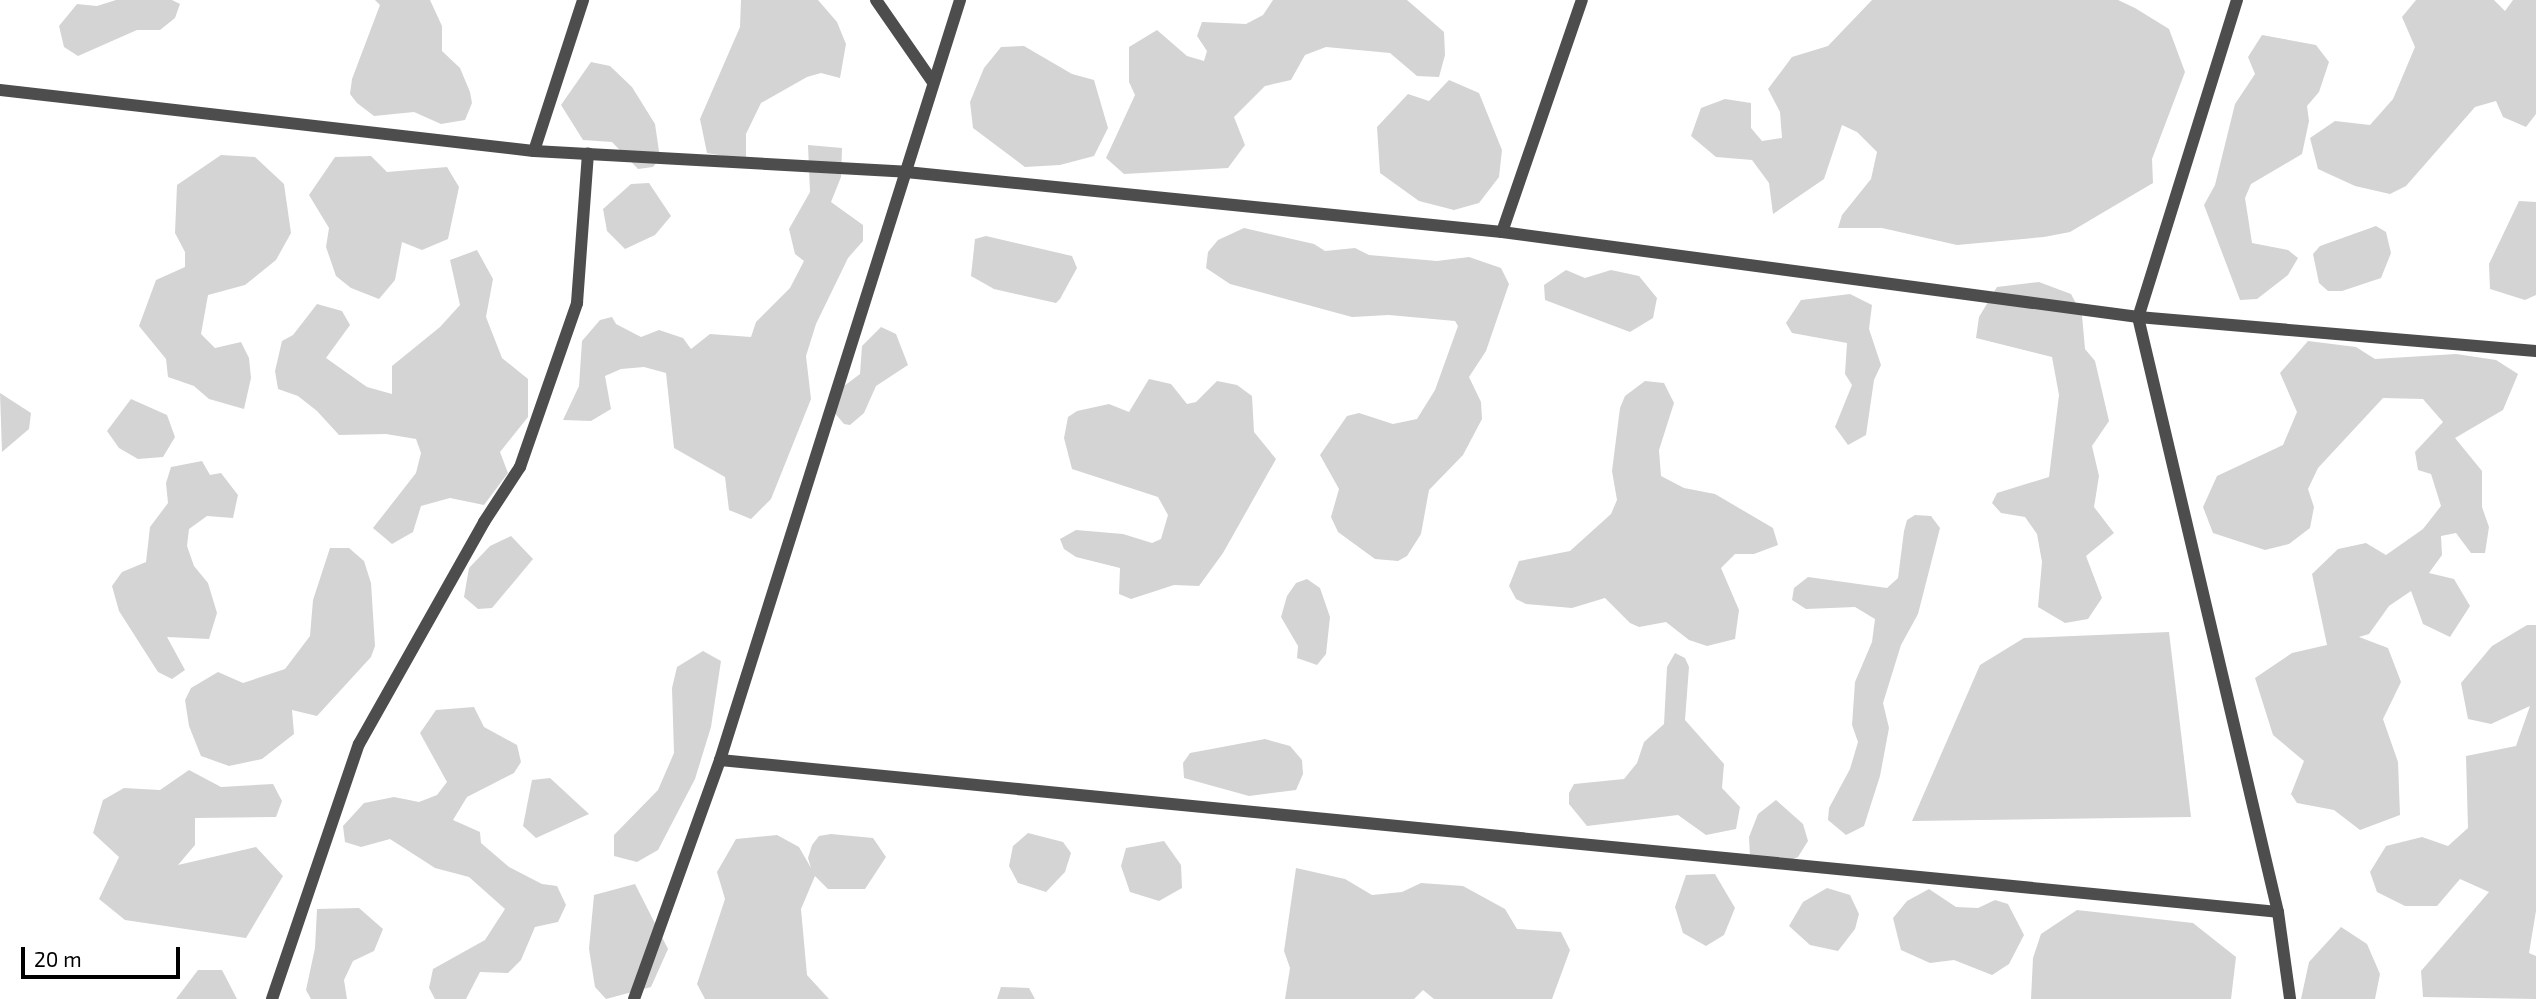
<!DOCTYPE html>
<html>
<head>
<meta charset="utf-8">
<style>
	body { margin:0 }
	#map { position:relative; width:2536px; height:999px; overflow:hidden; background:#fff; font-family:"Exo 2",sans-serif }
	div>[style] { position:absolute }
	.green>* { inset:0; background:#d4d4d4 }
	.minor>* { height:12px; margin:-6px; padding:0 6px; transform-origin:6px; border-radius:6px; background:#4d4d4d }
	span { translate:-50% -50%; white-space:nowrap; text-align:center; line-height:1.15; -webkit-text-stroke:5px #fff; paint-order:stroke }
	.scale { position:absolute; left:21px; top:947px; width:159px; height:32px; box-sizing:border-box; border:4px solid #000; border-top:0; padding-left:9px; font-size:21px; line-height:24px; white-space:nowrap; color:#000; -webkit-text-stroke:5px #fff; paint-order:stroke }
</style>
</head>
<body>
<div id="map">
	<div class="green">
		<i style="clip-path:polygon(116px 0,172px 0,180px 4px,175px 18px,160px 30px,137px 30px,78px 56px,64px 47px,59px 26px,77px 4px,97px 6px)"></i>
		<i style="clip-path:polygon(375px 0,430px 0,442px 26px,442px 51px,460px 68px,470px 92px,472px 103px,465px 120px,441px 124px,414px 112px,374px 116px,357px 103px,350px 94px,352px 79px,380px 5px)"></i>
		<i style="clip-path:polygon(741px 0,818px 0,837px 22px,846px 44px,840px 78px,821px 73px,807px 77px,761px 103px,746px 134px,746px 160px,707px 153px,700px 119px,740px 27px)"></i>
		<i style="clip-path:polygon(1273px 0,1407px 0,1444px 32px,1445px 55px,1439px 77px,1417px 76px,1390px 53px,1326px 47px,1305px 55px,1291px 80px,1265px 86px,1234px 117px,1245px 145px,1228px 168px,1124px 174px,1106px 158px,1135px 95px,1129px 82px,1129px 47px,1157px 30px,1187px 56px,1204px 61px,1207px 51px,1197px 36px,1202px 22px,1246px 24px,1263px 15px)"></i>
		<i style="clip-path:polygon(1872px 0,2118px 0,2135px 8px,2169px 29px,2185px 72px,2152px 159px,2153px 183px,2070px 232px,2044px 237px,1957px 245px,1882px 228px,1838px 228px,1842px 215px,1871px 179px,1877px 152px,1857px 132px,1842px 125px,1824px 179px,1773px 214px,1769px 183px,1752px 160px,1716px 157px,1691px 136px,1701px 108px,1725px 99px,1751px 103px,1751px 128px,1762px 141px,1782px 138px,1780px 112px,1768px 89px,1792px 57px,1828px 46px)"></i>
		<i style="clip-path:polygon(2416px 0,2494px 0,2505px 11px,2513px 0,2536px 0,2536px 114px,2526px 127px,2503px 117px,2496px 101px,2475px 107px,2406px 186px,2390px 194px,2355px 186px,2318px 169px,2310px 138px,2335px 121px,2370px 125px,2393px 99px,2415px 47px,2402px 17px)"></i>
		<i style="clip-path:polygon(2262px 35px,2316px 45px,2329px 62px,2319px 92px,2307px 106px,2309px 121px,2302px 154px,2251px 184px,2245px 198px,2252px 243px,2288px 250px,2298px 258px,2288px 275px,2257px 299px,2240px 300px,2204px 205px,2215px 185px,2235px 104px,2255px 74px,2248px 57px)"></i>
		<i style="clip-path:polygon(1024px 46px,1072px 74px,1094px 80px,1108px 128px,1094px 156px,1060px 165px,1025px 167px,973px 128px,970px 102px,984px 68px,1001px 47px)"></i>
		<i style="clip-path:polygon(591px 62px,610px 66px,632px 87px,655px 124px,660px 158px,653px 167px,638px 169px,612px 142px,583px 140px,561px 105px)"></i>
		<i style="clip-path:polygon(1449px 80px,1479px 93px,1502px 150px,1499px 177px,1479px 203px,1454px 210px,1419px 201px,1380px 173px,1377px 127px,1408px 94px,1429px 101px)"></i>
		<i style="clip-path:polygon(808px 145px,842px 148px,841px 177px,831px 202px,863px 225px,863px 241px,848px 258px,816px 324px,806px 356px,811px 399px,771px 499px,751px 519px,729px 510px,725px 477px,674px 448px,666px 373px,644px 367px,621px 369px,605px 376px,611px 409px,591px 421px,563px 420px,579px 386px,582px 341px,600px 320px,612px 317px,616px 324px,641px 337px,659px 330px,683px 338px,691px 349px,710px 334px,751px 337px,756px 322px,790px 288px,804px 261px,795px 254px,789px 229px,810px 192px)"></i>
		<i style="clip-path:polygon(221px 155px,255px 157px,284px 184px,291px 233px,276px 260px,245px 285px,208px 295px,201px 334px,215px 348px,241px 342px,249px 358px,251px 378px,244px 409px,209px 399px,194px 386px,168px 377px,166px 359px,139px 326px,156px 280px,185px 267px,185px 252px,175px 233px,177px 185px)"></i>
		<i style="clip-path:polygon(371px 156px,387px 172px,447px 167px,459px 187px,448px 239px,422px 250px,402px 242px,395px 280px,379px 299px,351px 288px,336px 276px,326px 247px,329px 228px,309px 195px,335px 157px)"></i>
		<i style="clip-path:polygon(649px 183px,671px 216px,655px 235px,625px 249px,607px 231px,603px 209px,631px 184px)"></i>
		<i style="clip-path:polygon(2519px 201px,2536px 202px,2536px 295px,2525px 300px,2490px 289px,2489px 264px)"></i>
		<i style="clip-path:polygon(2376px 226px,2386px 232px,2391px 253px,2381px 278px,2342px 291px,2328px 291px,2319px 283px,2313px 254px,2320px 246px)"></i>
		<i style="clip-path:polygon(1244px 228px,1314px 244px,1325px 251px,1355px 248px,1369px 255px,1437px 261px,1469px 257px,1501px 268px,1509px 284px,1486px 351px,1469px 377px,1481px 402px,1482px 419px,1463px 455px,1429px 490px,1421px 534px,1407px 556px,1398px 561px,1375px 559px,1338px 532px,1331px 517px,1339px 489px,1320px 455px,1347px 416px,1359px 413px,1393px 424px,1417px 419px,1435px 390px,1458px 326px,1455px 321px,1389px 315px,1352px 317px,1230px 284px,1206px 268px,1208px 252px,1218px 240px)"></i>
		<i style="clip-path:polygon(986px 236px,1072px 256px,1077px 268px,1060px 299px,1056px 303px,994px 289px,971px 276px,975px 239px)"></i>
		<i style="clip-path:polygon(477px 250px,493px 279px,486px 317px,502px 358px,528px 379px,528px 417px,500px 452px,508px 473px,484px 505px,450px 498px,421px 506px,413px 532px,392px 544px,373px 528px,416px 473px,421px 453px,416px 439px,386px 434px,339px 435px,317px 411px,298px 396px,278px 389px,275px 371px,282px 341px,293px 335px,317px 304px,342px 311px,350px 325px,326px 358px,367px 387px,392px 394px,392px 366px,440px 327px,460px 305px,450px 260px)"></i>
		<i style="clip-path:polygon(1566px 270px,1585px 278px,1611px 270px,1639px 276px,1657px 298px,1653px 318px,1630px 332px,1545px 300px,1544px 285px)"></i>
		<i style="clip-path:polygon(2039px 282px,2071px 294px,2082px 315px,2085px 349px,2095px 361px,2109px 421px,2092px 446px,2099px 476px,2094px 507px,2114px 533px,2086px 556px,2102px 598px,2088px 619px,2065px 623px,2038px 607px,2042px 562px,2037px 534px,2025px 517px,2001px 513px,1992px 503px,1997px 493px,2049px 477px,2059px 395px,2052px 357px,1976px 338px,1979px 317px,1997px 287px)"></i>
		<i style="clip-path:polygon(1850px 294px,1872px 305px,1869px 329px,1881px 365px,1874px 380px,1866px 435px,1848px 445px,1835px 427px,1852px 385px,1845px 374px,1847px 343px,1792px 333px,1786px 323px,1801px 300px)"></i>
		<i style="clip-path:polygon(881px 327px,896px 334px,908px 365px,876px 386px,864px 413px,850px 425px,844px 424px,833px 411px,844px 386px,860px 374px,862px 346px)"></i>
		<i style="clip-path:polygon(2308px 341px,2356px 347px,2375px 359px,2456px 354px,2496px 360px,2518px 374px,2503px 410px,2455px 438px,2482px 471px,2482px 507px,2489px 527px,2485px 553px,2471px 553px,2456px 533px,2441px 536px,2442px 555px,2429px 573px,2454px 579px,2470px 606px,2450px 637px,2423px 624px,2411px 591px,2389px 606px,2369px 634px,2359px 637px,2388px 648px,2401px 682px,2383px 719px,2398px 762px,2400px 815px,2360px 830px,2334px 810px,2297px 803px,2291px 794px,2304px 761px,2273px 735px,2255px 678px,2292px 653px,2327px 645px,2312px 574px,2338px 549px,2366px 543px,2386px 555px,2423px 529px,2441px 506px,2431px 474px,2418px 470px,2415px 452px,2443px 422px,2423px 399px,2383px 398px,2318px 468px,2308px 489px,2314px 507px,2310px 528px,2289px 544px,2265px 550px,2213px 533px,2203px 507px,2217px 476px,2283px 445px,2297px 412px,2280px 373px)"></i>
		<i style="clip-path:polygon(1149px 379px,1171px 384px,1187px 404px,1196px 402px,1217px 381px,1237px 385px,1252px 396px,1254px 432px,1276px 459px,1223px 553px,1199px 586px,1174px 585px,1131px 599px,1119px 594px,1120px 568px,1076px 557px,1064px 549px,1060px 539px,1076px 530px,1123px 534px,1152px 543px,1161px 539px,1168px 515px,1158px 497px,1072px 469px,1064px 438px,1068px 417px,1077px 411px,1109px 404px,1129px 412px)"></i>
		<i style="clip-path:polygon(1645px 381px,1664px 383px,1674px 403px,1659px 450px,1661px 476px,1684px 488px,1715px 494px,1773px 528px,1778px 545px,1754px 554px,1735px 554px,1721px 568px,1739px 610px,1735px 639px,1707px 646px,1689px 640px,1666px 622px,1639px 627px,1630px 623px,1605px 598px,1572px 608px,1526px 604px,1516px 599px,1509px 586px,1519px 561px,1570px 551px,1611px 514px,1617px 500px,1612px 471px,1620px 408px,1625px 396px)"></i>
		<i style="clip-path:polygon(0 393px,31px 413px,29px 429px,2px 452px)"></i>
		<i style="clip-path:polygon(131px 399px,167px 415px,175px 437px,163px 457px,138px 459px,119px 448px,107px 431px)"></i>
		<i style="clip-path:polygon(202px 461px,210px 475px,221px 473px,238px 495px,233px 518px,207px 516px,189px 529px,187px 546px,194px 566px,208px 583px,217px 613px,209px 639px,167px 637px,185px 670px,172px 679px,158px 672px,119px 611px,112px 586px,122px 572px,146px 562px,150px 527px,168px 503px,166px 483px,171px 467px)"></i>
		<i style="clip-path:polygon(1915px 515px,1931px 516px,1940px 528px,1918px 614px,1901px 645px,1883px 703px,1889px 728px,1880px 776px,1864px 826px,1846px 835px,1828px 820px,1829px 808px,1850px 769px,1858px 742px,1852px 725px,1855px 682px,1872px 642px,1875px 619px,1855px 607px,1806px 609px,1792px 600px,1794px 588px,1808px 577px,1887px 588px,1898px 578px,1904px 531px,1907px 520px)"></i>
		<i style="clip-path:polygon(511px 536px,533px 559px,492px 608px,478px 609px,464px 597px,469px 568px,490px 546px)"></i>
		<i style="clip-path:polygon(330px 548px,349px 548px,364px 561px,371px 583px,375px 646px,371px 657px,317px 716px,292px 710px,294px 734px,262px 759px,229px 766px,201px 756px,189px 726px,185px 700px,191px 688px,218px 672px,243px 683px,285px 669px,310px 636px,313px 600px)"></i>
		<i style="clip-path:polygon(1307px 579px,1320px 588px,1330px 617px,1326px 654px,1317px 665px,1297px 658px,1298px 646px,1281px 617px,1287px 596px,1296px 583px)"></i>
		<i style="clip-path:polygon(2527px 625px,2536px 625px,2536px 911px,2529px 953px,2536px 956px,2536px 999px,2423px 997px,2421px 971px,2489px 892px,2460px 879px,2437px 906px,2405px 906px,2377px 892px,2370px 872px,2386px 846px,2422px 837px,2448px 846px,2468px 828px,2466px 756px,2516px 746px,2530px 706px,2491px 724px,2468px 719px,2461px 683px,2492px 646px)"></i>
		<i style="clip-path:polygon(2169px 632px,2191px 817px,1912px 821px,1980px 665px,2024px 638px)"></i>
		<i style="clip-path:polygon(703px 651px,721px 661px,711px 727px,695px 779px,658px 850px,637px 862px,614px 856px,614px 835px,658px 790px,674px 753px,672px 688px,677px 667px)"></i>
		<i style="clip-path:polygon(1675px 653px,1685px 658px,1689px 667px,1685px 720px,1724px 764px,1722px 788px,1740px 807px,1736px 829px,1706px 835px,1678px 815px,1587px 826px,1569px 804px,1569px 793px,1574px 784px,1624px 779px,1637px 763px,1644px 742px,1664px 724px,1667px 667px)"></i>
		<i style="clip-path:polygon(474px 707px,484px 727px,517px 745px,521px 762px,514px 773px,467px 797px,453px 820px,480px 832px,481px 843px,509px 867px,542px 884px,557px 886px,566px 905px,558px 922px,535px 927px,521px 960px,508px 973px,480px 972px,466px 999px,435px 999px,429px 988px,433px 969px,485px 940px,505px 909px,469px 877px,435px 868px,390px 839px,361px 847px,345px 842px,343px 826px,364px 803px,394px 797px,419px 802px,437px 795px,447px 782px,420px 733px,436px 710px)"></i>
		<i style="clip-path:polygon(1265px 739px,1290px 746px,1302px 760px,1303px 774px,1296px 790px,1249px 796px,1184px 778px,1183px 763px,1190px 753px)"></i>
		<i style="clip-path:polygon(189px 770px,221px 787px,273px 784px,282px 801px,276px 817px,195px 818px,195px 845px,178px 865px,256px 847px,283px 876px,246px 938px,125px 920px,99px 899px,119px 857px,93px 833px,103px 800px,124px 788px,160px 790px)"></i>
		<i style="clip-path:polygon(550px 778px,589px 814px,536px 838px,523px 826px,532px 780px)"></i>
		<i style="clip-path:polygon(1776px 800px,1803px 824px,1808px 841px,1798px 857px,1784px 863px,1750px 856px,1749px 837px,1758px 814px)"></i>
		<i style="clip-path:polygon(1028px 833px,1063px 842px,1071px 853px,1065px 872px,1046px 892px,1018px 883px,1009px 866px,1013px 846px)"></i>
		<i style="clip-path:polygon(831px 834px,873px 838px,886px 857px,865px 889px,828px 889px,815px 876px,801px 909px,807px 975px,829px 999px,705px 999px,697px 984px,725px 899px,717px 872px,736px 839px,777px 835px,799px 847px,811px 868px,808px 858px,812px 845px,819px 836px)"></i>
		<i style="clip-path:polygon(1164px 841px,1181px 865px,1182px 888px,1159px 901px,1130px 892px,1121px 866px,1126px 848px)"></i>
		<i style="clip-path:polygon(1296px 868px,1345px 879px,1372px 895px,1402px 892px,1421px 883px,1463px 886px,1505px 909px,1517px 929px,1561px 932px,1570px 950px,1552px 999px,1434px 999px,1423px 990px,1414px 999px,1285px 999px,1290px 968px,1284px 951px)"></i>
		<i style="clip-path:polygon(1715px 874px,1735px 908px,1724px 935px,1706px 946px,1683px 933px,1675px 907px,1686px 875px)"></i>
		<i style="clip-path:polygon(635px 884px,668px 949px,651px 987px,606px 999px,595px 987px,589px 949px,594px 895px)"></i>
		<i style="clip-path:polygon(1827px 888px,1850px 895px,1859px 914px,1855px 929px,1838px 951px,1810px 945px,1789px 926px,1803px 902px)"></i>
		<i style="clip-path:polygon(1929px 889px,1956px 907px,1978px 908px,1995px 900px,2008px 904px,2024px 935px,2009px 964px,1992px 975px,1954px 960px,1930px 963px,1901px 950px,1893px 918px,1907px 901px)"></i>
		<i style="clip-path:polygon(359px 908px,383px 929px,374px 951px,353px 961px,344px 980px,347px 999px,311px 999px,306px 990px,315px 948px,317px 909px)"></i>
		<i style="clip-path:polygon(2077px 910px,2193px 923px,2236px 957px,2231px 999px,2031px 999px,2033px 958px,2041px 934px)"></i>
		<i style="clip-path:polygon(2341px 927px,2367px 944px,2380px 974px,2375px 999px,2301px 999px,2309px 962px)"></i>
		<i style="clip-path:polygon(198px 970px,222px 970px,237px 999px,176px 999px)"></i>
		<i style="clip-path:polygon(1001px 987px,1029px 988px,1035px 999px,997px 999px)"></i>
	</div>
	<div class="minor">
		<i style="left:876px;top:0;width:98px;rotate:55.3deg"></i>
		<i style="left:2237px;top:0;width:332px;rotate:107.3deg"></i>
		<i style="left:2138px;top:317px;width:611px;rotate:76.76deg"></i>
		<i style="left:2278px;top:912px;width:88px;rotate:82.1deg"></i>
		<i style="left:0;top:90px;width:537px;rotate:6.52deg"></i>
		<i style="left:534px;top:151px;width:373px;rotate:3.2deg"></i>
		<i style="left:906px;top:172px;width:599px;rotate:5.75deg"></i>
		<i style="left:1502px;top:232px;width:642px;rotate:7.61deg"></i>
		<i style="left:2138px;top:317px;width:399px;rotate:4.9deg"></i>
		<i style="left:534px;top:151px;width:159px;rotate:-72deg"></i>
		<i style="left:1502px;top:232px;width:245px;rotate:-71deg"></i>
		<i style="left:720px;top:760px;width:1565px;rotate:5.57deg"></i>
		<i style="left:272px;top:999px;width:269px;rotate:-71.2deg"></i>
		<i style="left:359px;top:744px;width:255px;rotate:-60.6deg"></i>
		<i style="left:484px;top:522px;width:66px;rotate:-56.8deg"></i>
		<i style="left:520px;top:467px;width:174px;rotate:-70.8deg"></i>
		<i style="left:577px;top:303px;width:150px;rotate:-85.8deg"></i>
		<i style="left:634px;top:999px;width:254px;rotate:-70.2deg"></i>
		<i style="left:720px;top:760px;width:797px;rotate:-72.47deg"></i>
	</div>
	<div class="scale">20 m</div>
</div>
</body>
</html>
